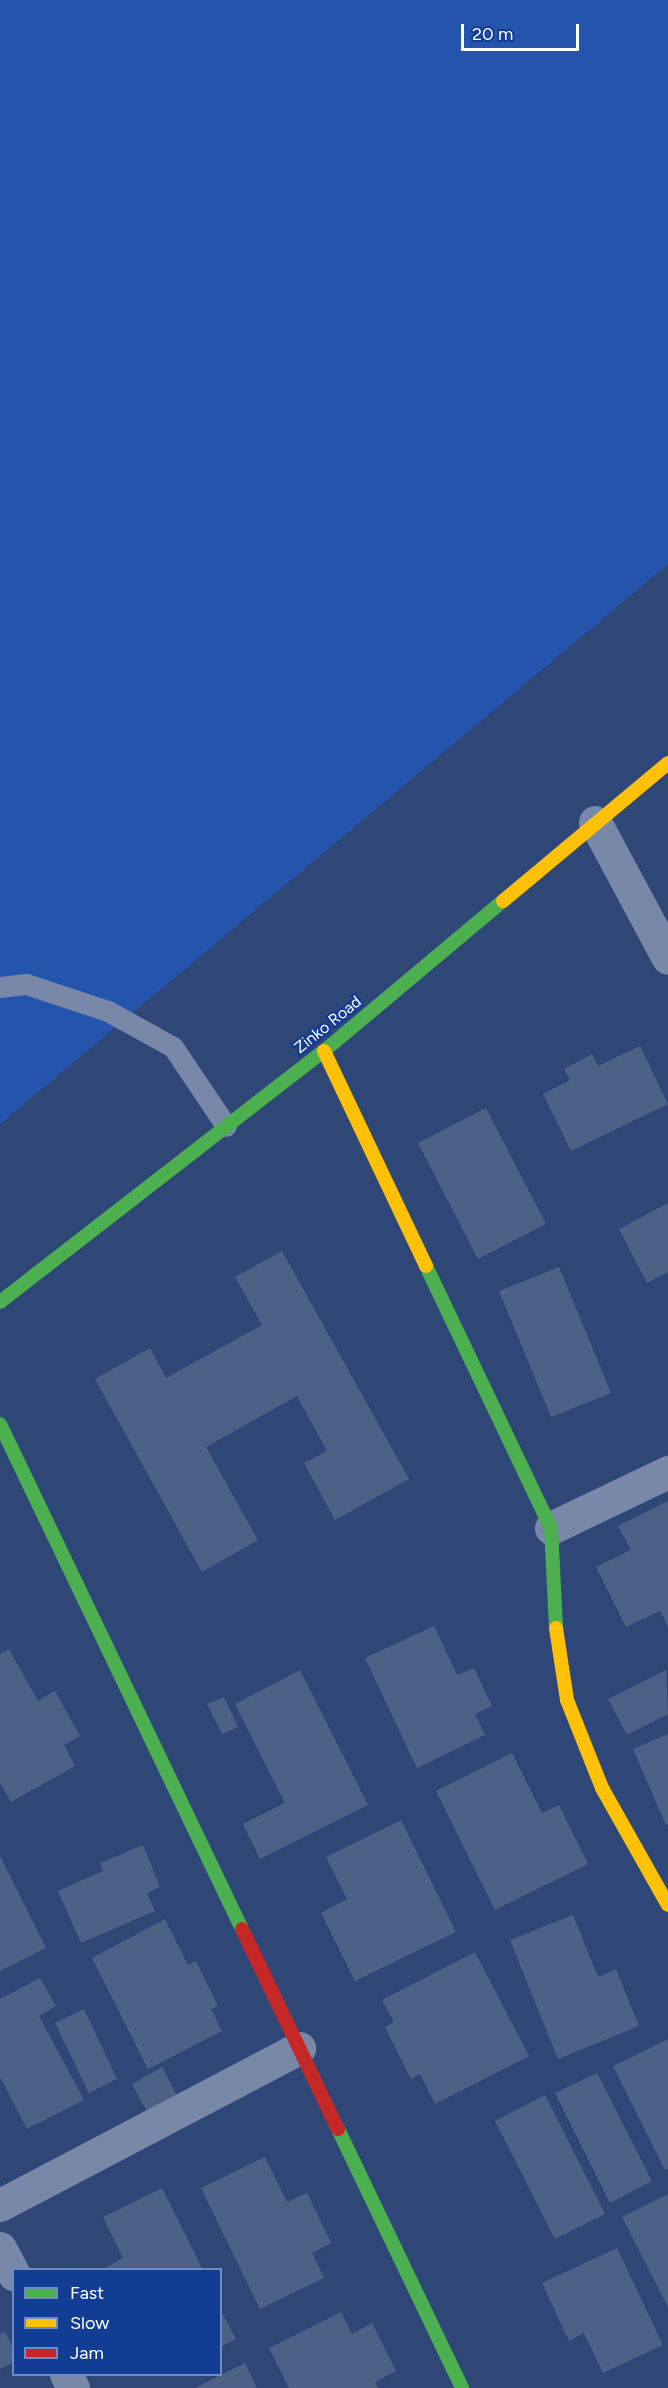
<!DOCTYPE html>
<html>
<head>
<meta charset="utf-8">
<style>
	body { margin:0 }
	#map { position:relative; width:668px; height:2388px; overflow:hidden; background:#2f4777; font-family:Figtree,sans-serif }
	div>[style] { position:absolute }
	.green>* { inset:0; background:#2554ac }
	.building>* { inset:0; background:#4d6086 }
	.lane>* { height:21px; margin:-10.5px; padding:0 10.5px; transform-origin:10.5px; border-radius:10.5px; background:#7888a9 }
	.street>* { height:33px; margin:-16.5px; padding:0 16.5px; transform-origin:16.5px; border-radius:16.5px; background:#7888a9 }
	.fast>* { height:14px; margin:-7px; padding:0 7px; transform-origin:7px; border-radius:7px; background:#4caf50 }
	.slow>* { height:14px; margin:-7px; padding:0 7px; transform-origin:7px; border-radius:7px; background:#ffc107 }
	.jam>* { height:14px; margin:-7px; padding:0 7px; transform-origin:7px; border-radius:7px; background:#c62828 }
	span { translate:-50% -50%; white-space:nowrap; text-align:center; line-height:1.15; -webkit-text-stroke:5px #113d95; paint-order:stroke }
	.street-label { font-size:16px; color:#fff }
	.legend { position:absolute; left:12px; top:2268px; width:210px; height:108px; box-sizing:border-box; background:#113d95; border:2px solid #708bbf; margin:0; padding:8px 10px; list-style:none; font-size:18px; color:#fff }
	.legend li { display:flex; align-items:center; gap:12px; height:30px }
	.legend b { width:30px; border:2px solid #708bbf }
	.scale { position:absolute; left:461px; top:24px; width:118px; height:27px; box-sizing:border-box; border:3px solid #fff; border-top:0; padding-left:8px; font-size:18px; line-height:21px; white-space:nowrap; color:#fff; -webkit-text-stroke:4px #113d95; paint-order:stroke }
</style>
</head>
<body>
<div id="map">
	<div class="green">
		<i style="clip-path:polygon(0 0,668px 0,668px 564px,0 1124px)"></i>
	</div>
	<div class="building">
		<i style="clip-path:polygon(640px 1046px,668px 1104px,571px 1151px,543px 1094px,570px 1080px,564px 1069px,592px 1054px,598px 1066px)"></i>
		<i style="clip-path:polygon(486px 1108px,546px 1224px,478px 1259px,418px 1143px)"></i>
		<i style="clip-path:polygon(668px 1203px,668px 1272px,647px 1283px,619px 1229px)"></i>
		<i style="clip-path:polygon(282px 1251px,409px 1479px,335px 1520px,304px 1463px,327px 1451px,297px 1396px,206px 1447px,258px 1540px,202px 1572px,95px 1379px,150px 1348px,166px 1378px,262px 1325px,235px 1277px)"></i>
		<i style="clip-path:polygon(559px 1267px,611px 1393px,551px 1417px,499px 1291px)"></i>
		<i style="clip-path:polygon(668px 1501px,668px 1627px,660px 1611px,626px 1627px,596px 1567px,631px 1550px,618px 1526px)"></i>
		<i style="clip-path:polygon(434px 1626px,457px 1675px,474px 1668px,492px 1706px,475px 1714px,485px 1735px,417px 1768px,365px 1658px)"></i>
		<i style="clip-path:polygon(9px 1649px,38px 1701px,55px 1691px,80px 1736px,64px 1745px,75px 1766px,11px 1802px,0 1783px,0 1654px)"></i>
		<i style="clip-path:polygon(300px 1670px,368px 1805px,260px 1859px,243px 1824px,285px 1803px,235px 1704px)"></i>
		<i style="clip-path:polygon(666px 1670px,668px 1714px,627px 1735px,608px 1699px)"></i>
		<i style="clip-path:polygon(224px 1697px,238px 1727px,222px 1734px,207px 1704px)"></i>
		<i style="clip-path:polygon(668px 1734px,668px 1824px,666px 1825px,633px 1749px)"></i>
		<i style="clip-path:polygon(512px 1753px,542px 1813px,559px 1805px,588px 1864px,495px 1910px,436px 1791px)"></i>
		<i style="clip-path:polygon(401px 1820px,456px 1932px,355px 1981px,321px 1913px,347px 1899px,326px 1857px)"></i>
		<i style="clip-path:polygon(143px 1845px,160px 1887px,147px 1893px,155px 1911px,81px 1943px,58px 1891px,103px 1871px,100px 1863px)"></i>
		<i style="clip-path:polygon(0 1856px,46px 1948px,0 1971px)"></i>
		<i style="clip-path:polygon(573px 1915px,598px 1977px,616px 1969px,639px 2026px,558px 2059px,510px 1940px)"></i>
		<i style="clip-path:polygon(165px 1919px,188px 1965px,196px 1961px,218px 2006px,211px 2009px,222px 2031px,148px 2069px,92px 1958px)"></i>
		<i style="clip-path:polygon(475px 1952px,529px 2056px,435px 2104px,420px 2074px,411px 2079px,385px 2027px,394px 2022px,382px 2000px)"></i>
		<i style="clip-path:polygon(40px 1978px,56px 2006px,39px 2016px,84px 2100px,27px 2129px,0 2077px,0 1999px)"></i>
		<i style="clip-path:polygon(84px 2009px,117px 2079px,89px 2093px,55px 2023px)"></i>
		<i style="clip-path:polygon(668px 2039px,668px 2169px,665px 2170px,613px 2066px)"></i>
		<i style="clip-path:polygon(162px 2067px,177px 2096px,147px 2112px,132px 2084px)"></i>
		<i style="clip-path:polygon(597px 2073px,652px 2181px,610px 2203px,555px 2093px)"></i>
		<i style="clip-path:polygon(545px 2095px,605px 2214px,555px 2239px,495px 2121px)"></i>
		<i style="clip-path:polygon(265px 2157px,287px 2202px,307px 2193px,331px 2243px,312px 2253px,324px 2278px,260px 2309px,201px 2188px)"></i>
		<i style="clip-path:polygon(162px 2188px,203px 2270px,101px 2270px,123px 2258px,103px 2217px)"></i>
		<i style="clip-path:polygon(668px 2194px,668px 2307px,622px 2217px)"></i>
		<i style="clip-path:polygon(617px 2248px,663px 2345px,603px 2373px,584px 2333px,569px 2341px,542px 2283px)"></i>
		<i style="clip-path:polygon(341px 2312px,352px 2334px,372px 2323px,396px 2371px,375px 2382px,378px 2388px,289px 2388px,269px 2348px)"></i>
		<i style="clip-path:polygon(222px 2313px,236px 2339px,220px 2347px,220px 2314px)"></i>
		<i style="clip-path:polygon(5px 2332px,14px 2349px,14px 2362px,0 2369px,0 2334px)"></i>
		<i style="clip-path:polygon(245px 2363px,257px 2388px,195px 2388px)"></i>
	</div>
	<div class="lane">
		<i style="left:0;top:987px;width:26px;rotate:-7deg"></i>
		<i style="left:26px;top:984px;width:86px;rotate:18.2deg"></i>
		<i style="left:108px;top:1011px;width:74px;rotate:29deg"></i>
		<i style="left:173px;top:1047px;width:95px;rotate:56.1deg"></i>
	</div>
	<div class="street">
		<i style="left:595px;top:822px;width:154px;rotate:61.8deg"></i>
		<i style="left:551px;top:1528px;width:130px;rotate:-25.6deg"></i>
		<i style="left:0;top:2205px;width:338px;rotate:-27.7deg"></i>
		<i style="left:0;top:2248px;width:30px;rotate:62deg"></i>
		<i style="left:66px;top:2374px;width:16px;rotate:63deg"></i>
	</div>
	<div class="fast">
		<i style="left:426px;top:1266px;width:290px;rotate:64.5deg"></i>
		<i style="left:551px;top:1528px;width:100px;rotate:87.1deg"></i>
		<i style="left:0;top:1302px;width:410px;rotate:-37.8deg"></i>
		<i style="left:324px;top:1051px;width:234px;rotate:-40deg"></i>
		<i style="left:0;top:1424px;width:560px;rotate:64.4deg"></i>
		<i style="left:338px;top:2129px;width:287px;rotate:64.4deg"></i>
	</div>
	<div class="slow">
		<i style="left:503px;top:901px;width:215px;rotate:-39.9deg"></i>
		<i style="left:324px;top:1051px;width:238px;rotate:64.6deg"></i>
		<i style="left:556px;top:1628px;width:73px;rotate:81.3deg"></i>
		<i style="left:567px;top:1700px;width:95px;rotate:68.3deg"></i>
		<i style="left:602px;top:1788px;width:134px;rotate:60.6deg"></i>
	</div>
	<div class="jam">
		<i style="left:242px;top:1929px;width:222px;rotate:64.4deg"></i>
	</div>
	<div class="street-label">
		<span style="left:328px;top:1025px;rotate:-39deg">Zinko Road</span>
	</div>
	<ul class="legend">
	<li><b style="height:8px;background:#4caf50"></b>Fast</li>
	<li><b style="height:8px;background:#ffc107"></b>Slow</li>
	<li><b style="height:8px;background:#c62828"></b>Jam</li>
	</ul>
	<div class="scale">20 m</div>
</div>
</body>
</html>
